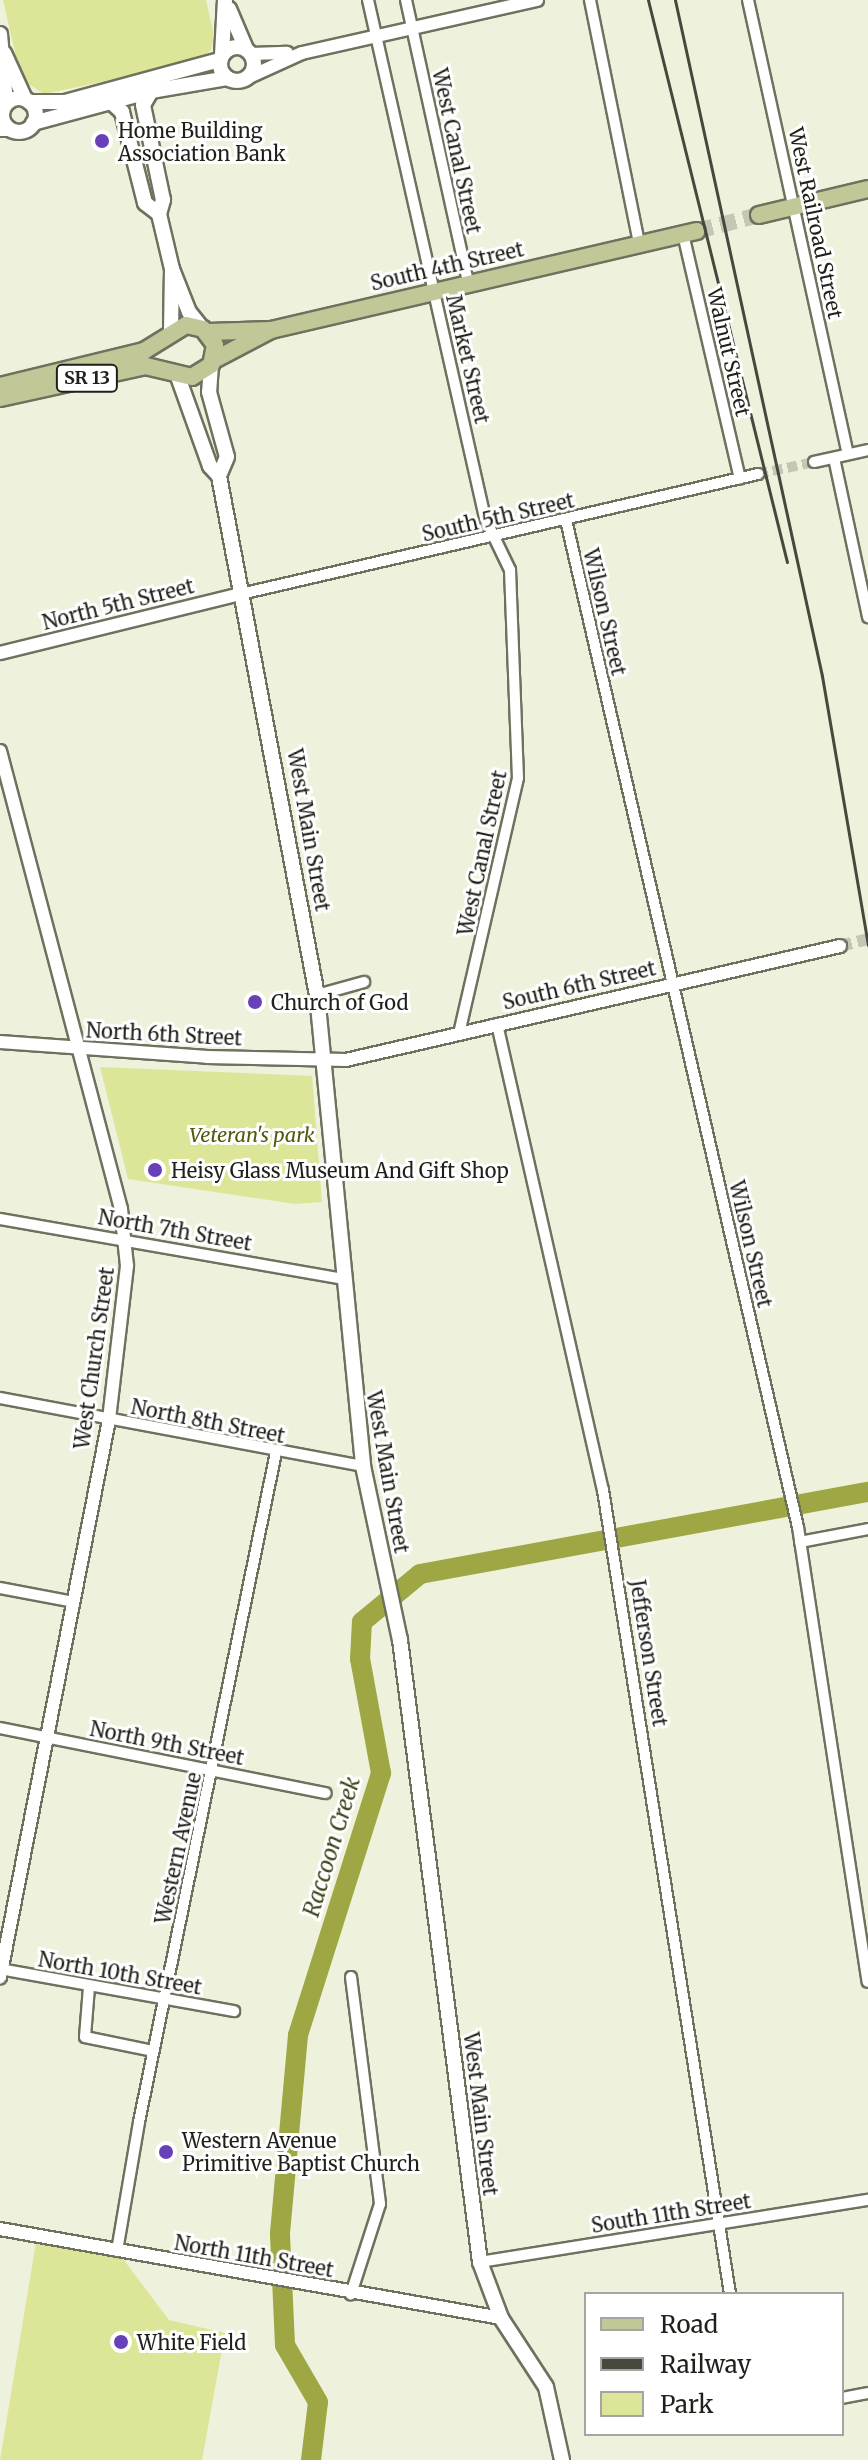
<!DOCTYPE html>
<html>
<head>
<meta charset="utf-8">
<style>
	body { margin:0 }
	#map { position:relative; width:868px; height:2460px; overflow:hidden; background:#eef1dc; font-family:Merriweather,serif }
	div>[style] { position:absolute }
	.green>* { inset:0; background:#dde698 }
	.river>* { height:20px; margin:-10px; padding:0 10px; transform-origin:10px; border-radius:10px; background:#9ea743 }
	.minor-tunnel>* { height:10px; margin-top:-5px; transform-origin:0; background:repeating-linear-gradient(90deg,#c5c7b5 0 10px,transparent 0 15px) }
	.tertiary-tunnel>* { height:12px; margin-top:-6px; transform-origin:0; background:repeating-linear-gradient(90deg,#c5c7b5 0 12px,transparent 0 18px) }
	.primary-tunnel>* { height:16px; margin-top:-8px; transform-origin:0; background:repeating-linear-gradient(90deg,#c5c7b5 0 16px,transparent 0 24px) }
	.roads { filter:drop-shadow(2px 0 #6f715f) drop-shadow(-2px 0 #6f715f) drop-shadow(0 2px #6f715f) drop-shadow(0 -2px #6f715f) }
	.minor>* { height:10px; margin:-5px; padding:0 5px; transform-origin:5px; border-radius:5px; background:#fff }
	.tertiary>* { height:12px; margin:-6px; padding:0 6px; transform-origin:6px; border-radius:6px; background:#fff }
	.secondary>* { height:14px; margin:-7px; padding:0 7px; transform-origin:7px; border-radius:7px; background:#fff }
	.secondary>.ring { margin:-7px; padding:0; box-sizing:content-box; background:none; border:14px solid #fff; border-radius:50% }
	.primary>* { height:16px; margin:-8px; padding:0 8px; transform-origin:8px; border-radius:8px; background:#c2c797 }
	.rail>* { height:3px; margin:-1.5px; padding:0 1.5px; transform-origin:1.5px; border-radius:1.5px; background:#46483e }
	.dots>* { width:22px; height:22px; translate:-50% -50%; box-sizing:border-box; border:4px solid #fff; border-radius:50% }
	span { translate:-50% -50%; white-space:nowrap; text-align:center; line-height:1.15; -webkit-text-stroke:6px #fff; paint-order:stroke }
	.shield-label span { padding:2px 6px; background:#fff; border:2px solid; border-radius:6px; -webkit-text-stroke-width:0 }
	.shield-label { font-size:18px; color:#1f2019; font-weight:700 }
	.poi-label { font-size:20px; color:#1f2019 }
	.left { translate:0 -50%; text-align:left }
	.street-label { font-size:20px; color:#1f2019 }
	.park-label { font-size:20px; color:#53580d; font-style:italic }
	.water-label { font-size:22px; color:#3e4218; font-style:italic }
	.legend { position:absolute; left:584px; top:2292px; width:260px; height:144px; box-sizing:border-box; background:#fff; border:2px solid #a5a6a3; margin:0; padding:10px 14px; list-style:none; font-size:24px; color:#1f2019 }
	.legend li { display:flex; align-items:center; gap:16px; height:40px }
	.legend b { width:40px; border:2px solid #a5a6a3 }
</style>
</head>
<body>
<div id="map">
	<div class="green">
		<i style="clip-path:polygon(3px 0,206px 0,214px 35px,211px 50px,197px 62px,44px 94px,21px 79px)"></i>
		<i style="clip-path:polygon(100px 1067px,312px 1076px,322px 1202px,295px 1204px,128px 1179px)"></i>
		<i style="clip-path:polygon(37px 2236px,117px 2251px,169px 2320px,225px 2333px,202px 2460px,0 2460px)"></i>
	</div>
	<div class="river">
		<i style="left:311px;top:2460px;width:58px;rotate:-83.1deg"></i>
		<i style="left:318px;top:2402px;width:66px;rotate:-120.1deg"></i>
		<i style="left:285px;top:2345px;width:112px;rotate:-92.6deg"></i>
		<i style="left:280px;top:2233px;width:199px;rotate:-84.8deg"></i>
		<i style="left:298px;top:2035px;width:275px;rotate:-72.4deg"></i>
		<i style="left:381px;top:1773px;width:116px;rotate:-100.4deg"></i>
		<i style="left:360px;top:1659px;width:37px;rotate:-87deg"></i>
		<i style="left:362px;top:1622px;width:75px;rotate:-39.6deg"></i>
		<i style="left:420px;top:1574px;width:455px;rotate:-10.4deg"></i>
	</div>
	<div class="minor-tunnel">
		<i style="left:758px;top:474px;width:57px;rotate:-12.1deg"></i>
	</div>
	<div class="tertiary-tunnel">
		<i style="left:840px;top:946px;width:29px;rotate:-14deg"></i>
	</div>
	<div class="primary-tunnel">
		<i style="left:697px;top:231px;width:64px;rotate:-14.5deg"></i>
	</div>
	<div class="roads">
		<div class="minor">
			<i style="left:368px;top:0;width:531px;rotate:77.27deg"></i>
			<i style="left:485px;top:518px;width:58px;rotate:64.3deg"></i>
			<i style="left:510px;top:570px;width:208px;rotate:87.8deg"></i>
			<i style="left:518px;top:778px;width:262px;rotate:103deg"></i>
			<i style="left:406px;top:0;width:290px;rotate:77.6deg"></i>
			<i style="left:590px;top:0;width:248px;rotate:78.6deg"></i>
			<i style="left:748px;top:0;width:465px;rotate:77.6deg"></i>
			<i style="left:683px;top:234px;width:251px;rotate:76.9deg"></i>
			<i style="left:834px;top:458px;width:163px;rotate:77.9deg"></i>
			<i style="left:814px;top:462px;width:55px;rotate:-12.5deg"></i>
			<i style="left:566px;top:520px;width:1033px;rotate:77.03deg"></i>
			<i style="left:798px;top:1527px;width:460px;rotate:81.3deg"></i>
			<i style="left:245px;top:593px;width:527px;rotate:-13.06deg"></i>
			<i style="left:317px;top:995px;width:49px;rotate:-15.5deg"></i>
			<i style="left:497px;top:1024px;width:478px;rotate:77.2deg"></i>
			<i style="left:603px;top:1490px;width:814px;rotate:81.02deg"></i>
			<i style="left:0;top:1219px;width:349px;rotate:9.9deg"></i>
			<i style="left:0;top:1398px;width:369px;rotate:10.6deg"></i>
			<i style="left:800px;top:1542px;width:69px;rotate:-10.8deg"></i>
			<i style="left:0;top:1588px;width:75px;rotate:10.7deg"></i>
			<i style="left:0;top:1728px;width:332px;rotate:11.3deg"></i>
			<i style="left:0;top:1969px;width:238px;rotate:10.2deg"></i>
			<i style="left:351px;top:1977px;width:229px;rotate:82.7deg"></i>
			<i style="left:380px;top:2204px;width:95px;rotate:107.9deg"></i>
			<i style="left:89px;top:1987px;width:50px;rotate:94.6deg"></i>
			<i style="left:85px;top:2037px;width:69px;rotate:11.6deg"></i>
			<i style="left:117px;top:2251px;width:131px;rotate:-80.3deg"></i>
			<i style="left:139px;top:2122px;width:684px;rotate:-78.44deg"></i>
			<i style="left:480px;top:2262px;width:393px;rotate:-9.1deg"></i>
			<i style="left:842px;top:2398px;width:26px;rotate:-11deg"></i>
		</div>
		<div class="tertiary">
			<i style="left:251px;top:54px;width:36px;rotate:-2deg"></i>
			<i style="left:249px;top:77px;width:58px;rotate:-24.4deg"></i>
			<i style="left:302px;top:53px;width:241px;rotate:-12.7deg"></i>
			<i style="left:0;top:130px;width:12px"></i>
			<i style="left:0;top:653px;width:252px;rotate:-13.8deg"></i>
			<i style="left:0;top:751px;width:474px;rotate:75.2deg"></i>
			<i style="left:121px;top:1209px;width:57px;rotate:84deg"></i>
			<i style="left:127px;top:1266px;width:155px;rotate:96.7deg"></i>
			<i style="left:109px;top:1420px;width:568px;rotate:101.07deg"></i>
			<i style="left:0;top:1042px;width:208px;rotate:4.1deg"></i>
			<i style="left:207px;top:1057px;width:139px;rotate:1.2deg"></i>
			<i style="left:346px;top:1060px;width:507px;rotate:-12.99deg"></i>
			<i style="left:0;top:2229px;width:509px;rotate:10.07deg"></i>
		</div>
		<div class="secondary">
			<i style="left:229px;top:9px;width:43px;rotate:67deg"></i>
			<i style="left:0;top:34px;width:69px;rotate:85deg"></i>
			<i class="ring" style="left:220px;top:47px;width:20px;height:20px"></i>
			<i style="left:4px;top:53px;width:51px;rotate:65.5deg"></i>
			<i style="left:222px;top:55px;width:55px;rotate:-86.9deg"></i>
			<i class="ring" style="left:2px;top:98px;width:20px;height:20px"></i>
			<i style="left:29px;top:102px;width:36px"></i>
			<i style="left:65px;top:102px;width:161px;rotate:-15.2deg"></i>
			<i style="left:111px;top:102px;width:15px;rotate:42deg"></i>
			<i style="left:122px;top:112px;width:94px;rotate:75.8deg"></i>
			<i style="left:145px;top:203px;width:18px;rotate:38deg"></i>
			<i style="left:33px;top:123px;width:119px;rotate:-15.1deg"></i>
			<i style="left:172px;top:269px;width:46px;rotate:68.4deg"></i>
			<i style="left:189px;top:312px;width:22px;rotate:51deg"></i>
			<i style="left:171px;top:332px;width:63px;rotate:-89.1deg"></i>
			<i style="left:172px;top:269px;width:57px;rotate:-103.3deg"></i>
			<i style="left:159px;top:214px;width:15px;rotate:-74deg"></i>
			<i style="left:163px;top:200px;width:97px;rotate:-101.9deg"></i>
			<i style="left:143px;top:105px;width:16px;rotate:-60deg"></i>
			<i style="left:151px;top:91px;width:77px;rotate:-9.7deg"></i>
			<i style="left:211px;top:365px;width:27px;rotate:94deg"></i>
			<i style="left:209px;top:392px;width:67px;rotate:74.5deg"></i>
			<i style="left:227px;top:457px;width:21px;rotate:113deg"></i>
			<i style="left:177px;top:374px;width:98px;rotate:70.3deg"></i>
			<i style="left:210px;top:466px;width:13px;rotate:48deg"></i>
			<i style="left:219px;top:476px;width:528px;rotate:79.31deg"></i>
			<i style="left:317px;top:995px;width:473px;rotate:84.4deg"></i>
			<i style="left:363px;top:1466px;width:178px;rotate:78deg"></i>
			<i style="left:400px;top:1640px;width:627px;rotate:82.67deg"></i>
			<i style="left:480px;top:2262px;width:60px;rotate:69.4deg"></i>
			<i style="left:501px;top:2318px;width:82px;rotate:56.9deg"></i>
			<i style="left:546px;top:2387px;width:75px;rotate:77.6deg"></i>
		</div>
		<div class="primary">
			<i style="left:759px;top:215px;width:112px;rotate:-13.4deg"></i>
			<i style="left:208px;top:332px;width:63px;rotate:-1.8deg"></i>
			<i style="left:271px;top:330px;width:437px;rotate:-13.1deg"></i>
			<i style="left:214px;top:360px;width:64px;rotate:-27.8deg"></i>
			<i style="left:0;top:386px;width:148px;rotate:-13.7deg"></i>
			<i style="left:144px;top:351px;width:49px;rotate:-31.8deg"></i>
			<i style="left:186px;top:325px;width:17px;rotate:13deg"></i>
			<i style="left:203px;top:329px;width:20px;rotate:53deg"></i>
			<i style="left:215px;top:345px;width:20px;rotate:101deg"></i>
			<i style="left:211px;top:365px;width:22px;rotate:148deg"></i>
			<i style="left:192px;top:377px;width:47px;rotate:-166.6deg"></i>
			<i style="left:146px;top:366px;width:149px;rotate:167.6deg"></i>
		</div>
	</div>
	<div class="rail">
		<i style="left:648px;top:0;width:579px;rotate:76.11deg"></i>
		<i style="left:675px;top:0;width:692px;rotate:77.73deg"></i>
		<i style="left:822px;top:676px;width:273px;rotate:80.3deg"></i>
	</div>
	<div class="dots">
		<i style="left:102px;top:141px;background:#6840b8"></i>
		<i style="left:255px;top:1002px;background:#6840b8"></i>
		<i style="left:155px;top:1170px;background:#6840b8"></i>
		<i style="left:166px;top:2152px;background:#6840b8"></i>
		<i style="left:121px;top:2342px;background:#6840b8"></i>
	</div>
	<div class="shield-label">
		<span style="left:87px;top:378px">SR 13</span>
	</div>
	<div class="poi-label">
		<span class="left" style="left:118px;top:142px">Home Building<br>Association Bank</span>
		<span class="left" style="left:271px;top:1002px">Church of God</span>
		<span class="left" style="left:171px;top:1170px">Heisy Glass Museum And Gift Shop</span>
		<span class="left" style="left:182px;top:2152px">Western Avenue<br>Primitive Baptist Church</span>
		<span class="left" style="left:137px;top:2342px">White Field</span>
	</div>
	<div class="street-label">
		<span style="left:457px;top:151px;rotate:78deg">West Canal Street</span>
		<span style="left:816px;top:223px;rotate:78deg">West Railroad Street</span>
		<span style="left:447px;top:266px;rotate:-13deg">South 4th Street</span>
		<span style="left:729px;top:352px;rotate:77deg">Walnut Street</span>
		<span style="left:468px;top:359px;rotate:77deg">Market Street</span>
		<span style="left:498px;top:517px;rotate:-13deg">South 5th Street</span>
		<span style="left:118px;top:604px;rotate:-14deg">North 5th Street</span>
		<span style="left:605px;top:612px;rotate:77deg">Wilson Street</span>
		<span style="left:309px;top:830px;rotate:80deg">West Main Street</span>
		<span style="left:482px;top:853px;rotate:-78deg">West Canal Street</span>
		<span style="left:579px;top:985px;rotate:-13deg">South 6th Street</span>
		<span style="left:164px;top:1034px;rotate:3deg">North 6th Street</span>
		<span style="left:175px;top:1230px;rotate:10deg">North 7th Street</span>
		<span style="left:751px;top:1244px;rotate:77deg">Wilson Street</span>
		<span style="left:94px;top:1358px;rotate:-82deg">West Church Street</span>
		<span style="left:208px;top:1421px;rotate:11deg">North 8th Street</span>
		<span style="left:388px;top:1472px;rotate:80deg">West Main Street</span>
		<span style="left:649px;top:1653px;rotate:81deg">Jefferson Street</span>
		<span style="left:167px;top:1743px;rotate:11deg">North 9th Street</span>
		<span style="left:178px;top:1848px;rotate:-78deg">Western Avenue</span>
		<span style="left:120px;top:1973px;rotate:10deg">North 10th Street</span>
		<span style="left:481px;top:2114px;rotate:83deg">West Main Street</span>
		<span style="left:671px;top:2213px;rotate:-9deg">South 11th Street</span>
		<span style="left:254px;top:2256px;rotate:10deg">North 11th Street</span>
	</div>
	<div class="park-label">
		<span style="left:252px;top:1134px">Veteran's park</span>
	</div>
	<div class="water-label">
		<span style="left:332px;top:1847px;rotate:-73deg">Raccoon Creek</span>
	</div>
	<ul class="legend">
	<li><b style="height:10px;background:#c2c797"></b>Road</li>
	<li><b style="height:10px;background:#46483e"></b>Railway</li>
	<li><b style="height:22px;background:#dde698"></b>Park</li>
	</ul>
</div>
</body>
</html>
